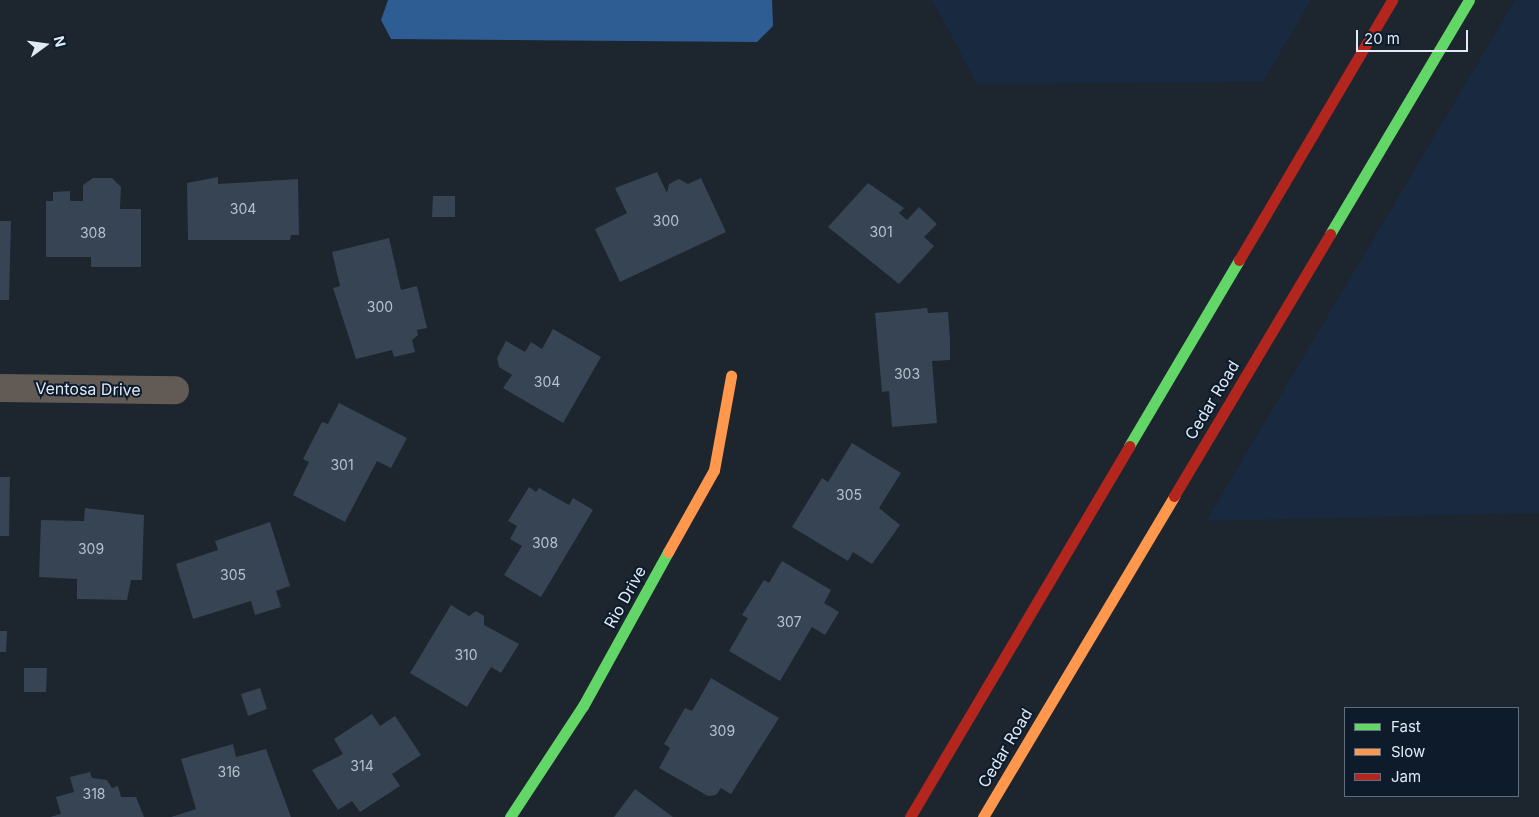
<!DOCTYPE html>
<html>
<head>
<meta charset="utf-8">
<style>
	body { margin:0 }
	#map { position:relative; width:1539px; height:817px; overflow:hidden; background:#1d252f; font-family:Inter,sans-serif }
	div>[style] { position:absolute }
	.built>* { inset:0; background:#19293f }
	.water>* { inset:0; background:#2e5d94 }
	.building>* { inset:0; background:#364453 }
	.street>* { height:28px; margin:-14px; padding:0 14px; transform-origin:14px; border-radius:14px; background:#625b55 }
	.fast>* { height:11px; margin:-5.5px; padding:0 5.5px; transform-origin:5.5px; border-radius:5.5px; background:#63d668 }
	.slow>* { height:11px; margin:-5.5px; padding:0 5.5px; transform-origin:5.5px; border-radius:5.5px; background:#ff974d }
	.jam>* { height:11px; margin:-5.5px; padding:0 5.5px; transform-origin:5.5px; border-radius:5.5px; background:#b3261e }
	span { translate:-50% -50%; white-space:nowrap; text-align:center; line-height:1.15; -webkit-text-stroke:4px #0d1b2b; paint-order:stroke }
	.number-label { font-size:14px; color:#b6c1ce }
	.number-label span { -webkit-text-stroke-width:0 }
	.street-label { font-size:16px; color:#e1ebf7 }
	.legend { position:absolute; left:1344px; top:707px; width:175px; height:90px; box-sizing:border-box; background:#0d1b2b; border:1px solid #626e7d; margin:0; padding:6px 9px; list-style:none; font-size:15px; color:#e1ebf7 }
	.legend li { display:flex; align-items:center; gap:10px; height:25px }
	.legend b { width:25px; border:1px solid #626e7d }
	.north { position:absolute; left:20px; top:20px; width:50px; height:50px; -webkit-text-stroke:4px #0d1b2b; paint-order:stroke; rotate:76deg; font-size:14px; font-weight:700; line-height:20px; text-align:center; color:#e1ebf7 }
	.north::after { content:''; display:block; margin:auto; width:18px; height:22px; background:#e1ebf7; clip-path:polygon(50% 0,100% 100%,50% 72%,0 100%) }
	.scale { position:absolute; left:1356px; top:30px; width:112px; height:22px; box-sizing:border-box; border:2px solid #e1ebf7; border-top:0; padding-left:6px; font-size:15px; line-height:18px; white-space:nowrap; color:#e1ebf7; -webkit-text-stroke:4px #0d1b2b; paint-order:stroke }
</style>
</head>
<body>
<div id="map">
	<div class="built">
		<i style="clip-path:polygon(932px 0,1311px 0,1263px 82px,977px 84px)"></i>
		<i style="clip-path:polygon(1515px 0,1539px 0,1539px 513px,1206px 521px)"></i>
	</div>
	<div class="water">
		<i style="clip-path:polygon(388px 0,772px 0,773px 26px,757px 42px,391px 39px,381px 20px)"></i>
	</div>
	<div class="building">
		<i style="clip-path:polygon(657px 172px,667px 193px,669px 184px,679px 179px,688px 184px,701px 178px,726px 232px,620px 282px,595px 229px,627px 213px,615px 188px)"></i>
		<i style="clip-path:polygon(218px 177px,218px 184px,298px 179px,299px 235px,291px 235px,290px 240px,188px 240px,187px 183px)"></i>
		<i style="clip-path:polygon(93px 178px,112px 178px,121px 187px,120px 209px,141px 209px,141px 267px,91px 267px,91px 257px,46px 257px,46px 201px,53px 201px,53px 192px,70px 191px,70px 201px,83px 201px,83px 185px)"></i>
		<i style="clip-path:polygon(868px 183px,904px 208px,899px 213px,907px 220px,919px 207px,937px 224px,924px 237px,934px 246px,899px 284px,828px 227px)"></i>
		<i style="clip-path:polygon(433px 196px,455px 196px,455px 217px,432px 217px)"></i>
		<i style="clip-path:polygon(0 221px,11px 221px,9px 300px,0 300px)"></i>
		<i style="clip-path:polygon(389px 238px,401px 290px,417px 286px,427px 328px,417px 330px,418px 335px,412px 340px,415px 352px,394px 357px,392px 350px,356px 359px,333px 288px,340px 286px,332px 252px)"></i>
		<i style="clip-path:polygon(927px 308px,928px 313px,948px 312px,950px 339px,950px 360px,932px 361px,937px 423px,892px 427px,889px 391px,882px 392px,875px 313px)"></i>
		<i style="clip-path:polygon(553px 329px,601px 357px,563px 423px,503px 388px,512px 375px,499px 367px,497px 358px,506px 341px,525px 352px,531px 342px,542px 349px)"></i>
		<i style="clip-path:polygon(339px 403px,407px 438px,391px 468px,377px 461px,345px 522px,293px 495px,309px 462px,303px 459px,322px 422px,328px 424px)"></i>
		<i style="clip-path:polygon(852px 443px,901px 473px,879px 508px,900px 525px,872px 564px,853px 552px,848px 561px,792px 527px,822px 478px,828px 482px)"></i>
		<i style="clip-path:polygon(0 477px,10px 477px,9px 536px,0 536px)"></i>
		<i style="clip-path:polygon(529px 487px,536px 492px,539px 488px,569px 505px,573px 498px,593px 510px,541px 597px,504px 575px,522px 546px,510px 539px,517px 526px,508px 521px)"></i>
		<i style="clip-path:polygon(85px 508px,144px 515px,142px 580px,131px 580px,127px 600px,77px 599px,77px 579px,39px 577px,41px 520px,84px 521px)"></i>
		<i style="clip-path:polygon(270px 522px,290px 586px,276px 591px,281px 607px,255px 615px,251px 601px,193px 619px,176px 564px,218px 550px,215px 541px)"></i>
		<i style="clip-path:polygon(782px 561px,831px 590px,824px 603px,839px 612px,825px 635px,812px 627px,780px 681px,729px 651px,748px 618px,742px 615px,764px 580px,769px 583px)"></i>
		<i style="clip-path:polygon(451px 605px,469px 616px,476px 611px,484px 616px,484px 625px,519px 644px,501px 673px,491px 667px,467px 707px,410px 673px)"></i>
		<i style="clip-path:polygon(0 631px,7px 631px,6px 652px,0 652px)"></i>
		<i style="clip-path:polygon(24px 668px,47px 668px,46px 692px,24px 692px)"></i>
		<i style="clip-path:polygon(711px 678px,779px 718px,731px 794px,721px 788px,716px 795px,708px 796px,659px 768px,670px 748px,664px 744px,685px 708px,692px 711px)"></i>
		<i style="clip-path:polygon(260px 688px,267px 709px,248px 716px,241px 694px)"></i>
		<i style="clip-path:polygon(372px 714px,380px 726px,395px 716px,421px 755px,392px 774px,400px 786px,360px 812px,352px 801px,338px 810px,312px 770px,343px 754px,334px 739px)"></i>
		<i style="clip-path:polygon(233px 744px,236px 757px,266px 749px,291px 817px,171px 817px,196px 809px,181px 759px)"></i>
		<i style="clip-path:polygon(90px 772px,92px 778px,107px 780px,112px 788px,118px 786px,121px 797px,136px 797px,144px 817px,50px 817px,61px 814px,56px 797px,74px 792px,70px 777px)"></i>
		<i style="clip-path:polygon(635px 789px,673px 817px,614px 817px)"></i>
	</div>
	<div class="street">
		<i style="left:0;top:388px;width:175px;rotate:0.7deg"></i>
	</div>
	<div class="fast">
		<i style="left:1330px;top:234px;width:272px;rotate:-59.3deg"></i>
		<i style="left:1129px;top:446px;width:216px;rotate:-59.4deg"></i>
		<i style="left:510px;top:817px;width:133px;rotate:-56.7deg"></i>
		<i style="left:583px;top:706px;width:176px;rotate:-61.1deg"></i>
	</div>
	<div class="slow">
		<i style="left:668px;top:552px;width:94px;rotate:-60.7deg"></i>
		<i style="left:714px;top:470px;width:96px;rotate:-79.7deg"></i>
		<i style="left:983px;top:817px;width:374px;rotate:-59.2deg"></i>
	</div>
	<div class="jam">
		<i style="left:1239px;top:260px;width:302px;rotate:-59.5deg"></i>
		<i style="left:1174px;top:496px;width:305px;rotate:-59.2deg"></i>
		<i style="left:910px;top:817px;width:431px;rotate:-59.4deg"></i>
	</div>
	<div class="number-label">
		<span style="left:243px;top:209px">304</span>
		<span style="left:666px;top:221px">300</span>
		<span style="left:881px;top:232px">301</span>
		<span style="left:93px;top:233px">308</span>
		<span style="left:380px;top:307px">300</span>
		<span style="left:907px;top:374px">303</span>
		<span style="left:547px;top:382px">304</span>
		<span style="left:342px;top:465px">301</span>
		<span style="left:849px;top:495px">305</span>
		<span style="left:545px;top:543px">308</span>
		<span style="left:91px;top:549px">309</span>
		<span style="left:233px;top:575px">305</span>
		<span style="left:789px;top:622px">307</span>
		<span style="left:466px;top:655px">310</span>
		<span style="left:722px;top:731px">309</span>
		<span style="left:362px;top:766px">314</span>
		<span style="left:229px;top:772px">316</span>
		<span style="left:94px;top:794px">318</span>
	</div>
	<div class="street-label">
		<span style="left:88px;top:389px;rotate:1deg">Ventosa Drive</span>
		<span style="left:1212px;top:400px;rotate:-59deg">Cedar Road</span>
		<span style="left:625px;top:597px;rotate:-61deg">Rio Drive</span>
		<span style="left:1005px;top:748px;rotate:-59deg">Cedar Road</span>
	</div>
	<ul class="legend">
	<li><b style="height:6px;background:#63d668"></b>Fast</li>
	<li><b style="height:6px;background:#ff974d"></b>Slow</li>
	<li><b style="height:6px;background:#b3261e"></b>Jam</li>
	</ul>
	<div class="north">N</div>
	<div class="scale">20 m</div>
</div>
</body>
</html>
